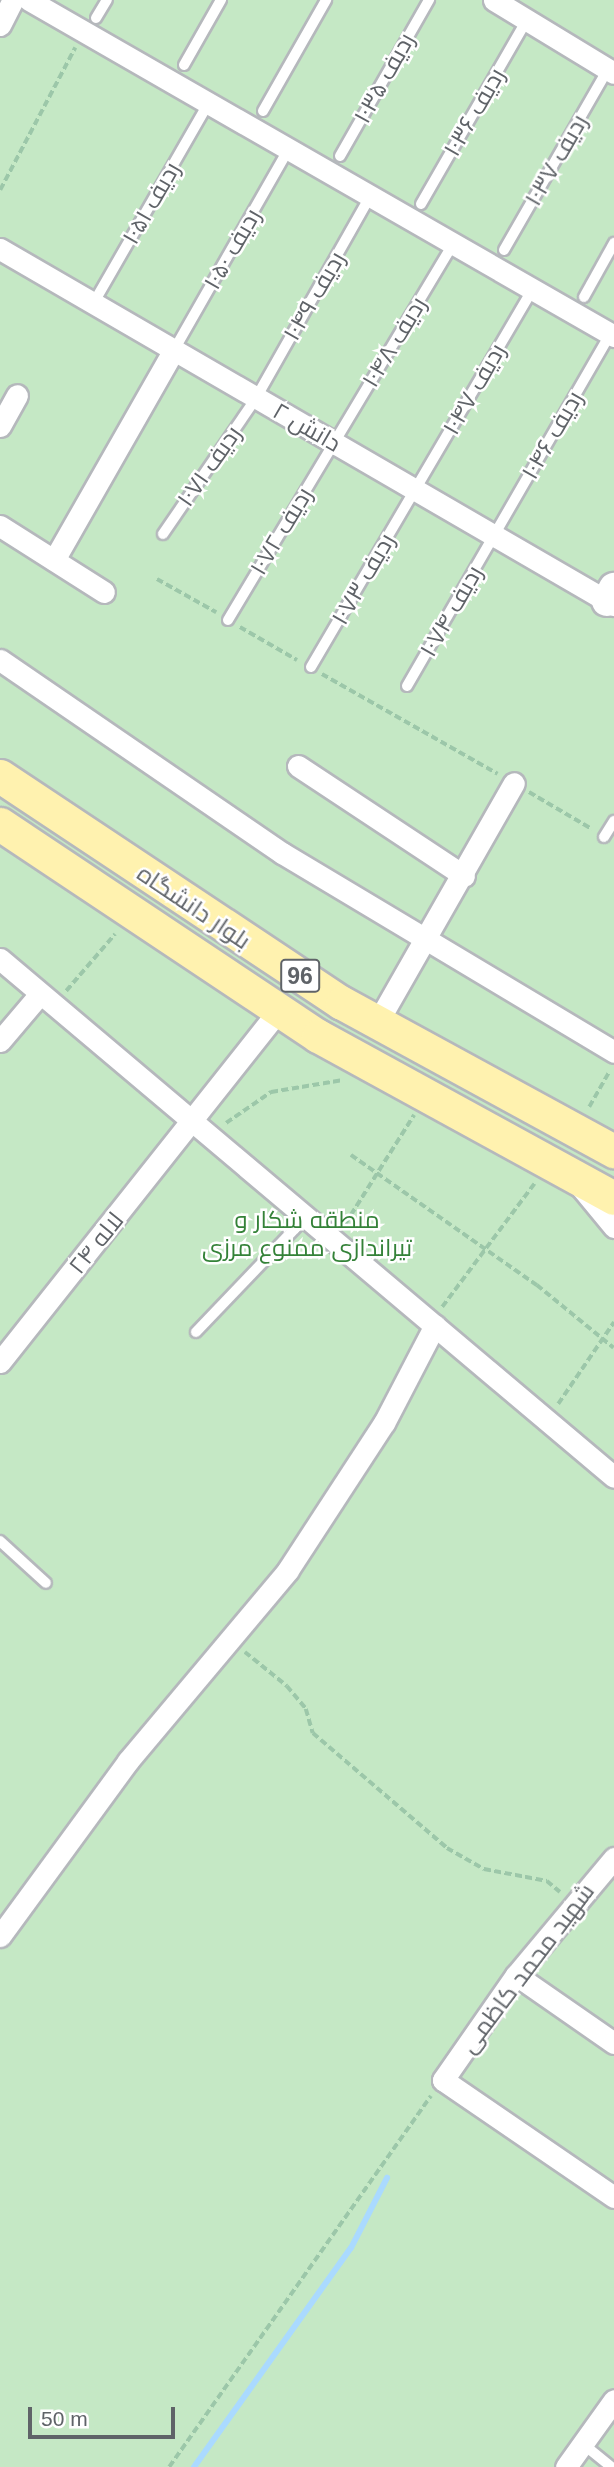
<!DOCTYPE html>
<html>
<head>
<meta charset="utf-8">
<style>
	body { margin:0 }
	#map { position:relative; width:614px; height:2467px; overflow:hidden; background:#f1efe8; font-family:Helvetica,Cairo,sans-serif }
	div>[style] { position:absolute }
	.green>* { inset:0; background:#c5e8c5 }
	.stream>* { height:6px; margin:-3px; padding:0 3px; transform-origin:3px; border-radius:3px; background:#aadaff }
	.path>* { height:3.5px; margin-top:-1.75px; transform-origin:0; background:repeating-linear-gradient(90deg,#9cc7a9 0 7px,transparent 0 10.5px) }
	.roads { filter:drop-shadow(2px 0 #b5b8bc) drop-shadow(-2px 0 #b5b8bc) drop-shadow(0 2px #b5b8bc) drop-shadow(0 -2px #b5b8bc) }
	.lane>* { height:10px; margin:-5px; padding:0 5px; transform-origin:5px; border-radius:5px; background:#fff }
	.street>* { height:21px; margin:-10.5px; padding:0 10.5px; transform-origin:10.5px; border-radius:10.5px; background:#fff }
	.secondary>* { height:30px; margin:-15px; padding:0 15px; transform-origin:15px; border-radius:15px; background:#fff }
	.primary>* { height:33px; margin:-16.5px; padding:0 16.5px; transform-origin:16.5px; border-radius:16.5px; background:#fff2af }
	span { translate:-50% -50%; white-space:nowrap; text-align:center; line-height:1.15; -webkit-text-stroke:5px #fff; paint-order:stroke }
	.shield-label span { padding:2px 5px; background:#fff; border:2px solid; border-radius:5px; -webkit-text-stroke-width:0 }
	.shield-label { font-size:23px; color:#5f6368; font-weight:700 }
	.street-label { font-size:24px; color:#5f6368 }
	.park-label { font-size:24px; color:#348238 }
	.scale { position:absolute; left:28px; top:2407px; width:147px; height:32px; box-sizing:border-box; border:4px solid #5f6368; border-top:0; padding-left:9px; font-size:21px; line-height:24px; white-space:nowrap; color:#5f6368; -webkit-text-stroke:5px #fff; paint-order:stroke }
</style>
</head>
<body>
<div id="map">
	<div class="green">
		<i style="clip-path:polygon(0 0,614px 0,614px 2467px,0 2467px)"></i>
	</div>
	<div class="stream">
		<i style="left:194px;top:2467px;width:269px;rotate:-54.4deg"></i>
		<i style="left:351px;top:2248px;width:79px;rotate:-62.8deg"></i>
	</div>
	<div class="path">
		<i style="left:0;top:190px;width:161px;rotate:-62.2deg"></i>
		<i style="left:157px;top:579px;width:68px;rotate:29.2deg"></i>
		<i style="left:240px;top:627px;width:66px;rotate:30.1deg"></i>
		<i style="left:322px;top:674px;width:202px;rotate:29.6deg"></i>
		<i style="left:529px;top:792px;width:73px;rotate:30.4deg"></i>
		<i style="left:66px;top:991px;width:75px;rotate:-49.3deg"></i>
		<i style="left:589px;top:1107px;width:40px;rotate:-60.3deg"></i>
		<i style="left:226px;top:1123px;width:55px;rotate:-34.6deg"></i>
		<i style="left:271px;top:1092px;width:73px;rotate:-9.5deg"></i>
		<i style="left:351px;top:1155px;width:227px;rotate:35deg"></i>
		<i style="left:537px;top:1285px;width:99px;rotate:39.3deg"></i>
		<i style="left:345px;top:1224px;width:129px;rotate:-57.7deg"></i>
		<i style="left:442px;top:1307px;width:154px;rotate:-53.2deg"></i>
		<i style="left:558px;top:1404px;width:99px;rotate:-55.7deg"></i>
		<i style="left:245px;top:1652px;width:54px;rotate:39deg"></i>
		<i style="left:287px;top:1686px;width:30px;rotate:50deg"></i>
		<i style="left:306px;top:1709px;width:25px;rotate:74deg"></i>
		<i style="left:313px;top:1733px;width:177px;rotate:40.6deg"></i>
		<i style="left:447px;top:1848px;width:43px;rotate:29.6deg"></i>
		<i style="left:484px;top:1869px;width:64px;rotate:10.8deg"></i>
		<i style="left:547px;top:1881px;width:17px;rotate:40deg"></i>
		<i style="left:169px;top:2467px;width:454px;rotate:-54.8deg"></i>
	</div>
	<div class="roads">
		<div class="lane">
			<i style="left:96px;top:18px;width:21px;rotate:-59deg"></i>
			<i style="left:184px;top:65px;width:75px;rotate:-60.4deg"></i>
			<i style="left:263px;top:111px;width:128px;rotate:-60.4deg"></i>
			<i style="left:340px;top:156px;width:180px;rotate:-60.3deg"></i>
			<i style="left:421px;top:204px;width:212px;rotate:-60.1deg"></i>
			<i style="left:504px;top:250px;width:209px;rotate:-60.1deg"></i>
			<i style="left:584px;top:297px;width:62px;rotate:-60.9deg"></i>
			<i style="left:93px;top:304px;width:233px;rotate:-60.1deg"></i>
			<i style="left:174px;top:350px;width:232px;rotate:-60.3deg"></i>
			<i style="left:163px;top:534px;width:165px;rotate:-55.6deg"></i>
			<i style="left:256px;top:398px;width:233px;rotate:-60.5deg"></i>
			<i style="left:228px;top:620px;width:440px;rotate:-59.1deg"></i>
			<i style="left:311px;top:667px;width:439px;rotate:-59.6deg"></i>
			<i style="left:407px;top:686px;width:406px;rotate:-60deg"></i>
			<i style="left:604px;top:837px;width:19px;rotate:-58deg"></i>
			<i style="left:196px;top:1332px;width:159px;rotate:-46.3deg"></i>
			<i style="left:0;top:1541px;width:62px;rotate:42.4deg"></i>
			<i style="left:583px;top:2444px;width:36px;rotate:39deg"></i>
		</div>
		<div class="street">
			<i style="left:29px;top:0;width:675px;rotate:29.87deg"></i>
			<i style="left:494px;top:0;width:140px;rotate:31.3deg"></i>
			<i style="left:0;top:25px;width:28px;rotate:-63deg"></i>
			<i style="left:0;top:249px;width:710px;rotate:30.11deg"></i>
			<i style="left:0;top:426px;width:35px;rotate:-61deg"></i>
			<i style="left:0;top:526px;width:123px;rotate:32.4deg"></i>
			<i style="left:54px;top:560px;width:242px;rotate:-60.3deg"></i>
			<i style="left:0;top:660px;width:342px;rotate:34.4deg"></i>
			<i style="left:282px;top:853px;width:387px;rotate:30.9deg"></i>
			<i style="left:298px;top:766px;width:199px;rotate:33.5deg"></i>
			<i style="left:0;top:959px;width:803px;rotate:40.15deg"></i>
			<i style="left:377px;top:1023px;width:276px;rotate:-60.3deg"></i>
			<i style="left:0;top:1041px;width:60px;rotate:-49.7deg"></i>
			<i style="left:581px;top:1187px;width:52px;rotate:50.5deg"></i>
			<i style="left:0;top:1362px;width:449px;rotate:-51.6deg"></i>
			<i style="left:614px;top:1858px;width:153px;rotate:129.9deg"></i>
			<i style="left:516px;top:1975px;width:128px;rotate:124.8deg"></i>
			<i style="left:443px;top:2080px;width:207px;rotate:34.4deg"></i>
			<i style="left:0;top:1936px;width:217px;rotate:-53.8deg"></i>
			<i style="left:128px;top:1761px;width:249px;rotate:-50deg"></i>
			<i style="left:288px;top:1570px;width:176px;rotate:-56.9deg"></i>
			<i style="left:384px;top:1423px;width:110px;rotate:-62.5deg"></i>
			<i style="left:516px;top:1975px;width:119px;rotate:34.8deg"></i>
			<i style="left:566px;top:2467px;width:82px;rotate:-54.4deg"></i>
		</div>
		<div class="secondary">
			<i style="left:607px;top:601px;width:15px;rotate:-62deg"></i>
		</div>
		<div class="primary">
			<i style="left:0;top:776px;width:410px;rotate:33.6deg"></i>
			<i style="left:342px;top:1003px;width:310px;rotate:28.6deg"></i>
			<i style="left:0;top:824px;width:382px;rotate:33.7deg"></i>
			<i style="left:318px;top:1036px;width:337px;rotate:28.7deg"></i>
		</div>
	</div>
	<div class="shield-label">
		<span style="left:300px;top:976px">96</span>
	</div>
	<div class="street-label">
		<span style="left:384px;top:78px;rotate:-61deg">ردیف ۱۰۳۵</span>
		<span style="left:474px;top:112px;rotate:-60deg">ردیف ۱۰۳۶</span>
		<span style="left:556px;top:160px;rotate:-60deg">ردیف ۱۰۳۷</span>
		<span style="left:151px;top:203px;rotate:-60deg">ردیف ۱۰۵۱</span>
		<span style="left:232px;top:249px;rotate:-60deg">ردیف ۱۰۵۰</span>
		<span style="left:314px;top:296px;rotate:-60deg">ردیف ۱۰۴۹</span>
		<span style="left:394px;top:342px;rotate:-59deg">ردیف ۱۰۴۸</span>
		<span style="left:474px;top:389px;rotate:-60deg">ردیف ۱۰۴۷</span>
		<span style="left:307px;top:427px;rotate:30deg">دانش ۲</span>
		<span style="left:552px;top:435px;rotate:-60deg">ردیف ۱۰۴۶</span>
		<span style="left:209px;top:466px;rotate:-55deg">ردیف ۱۰۷۱</span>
		<span style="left:281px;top:531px;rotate:-59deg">ردیف ۱۰۷۲</span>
		<span style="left:363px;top:579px;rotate:-60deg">ردیف ۱۰۷۳</span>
		<span style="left:451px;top:611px;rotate:-60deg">ردیف ۱۰۷۴</span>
		<span style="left:194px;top:907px;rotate:34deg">بلوار دانشگاه</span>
		<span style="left:96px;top:1243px;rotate:-51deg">لاله ۲۴</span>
		<span style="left:527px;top:1968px;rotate:-53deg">شهید محمد کاظمی</span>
	</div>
	<div class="park-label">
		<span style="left:307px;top:1234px">منطقه شکار و<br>تیراندازی ممنوع مرزی</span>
	</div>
	<div class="scale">50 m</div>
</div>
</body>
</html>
